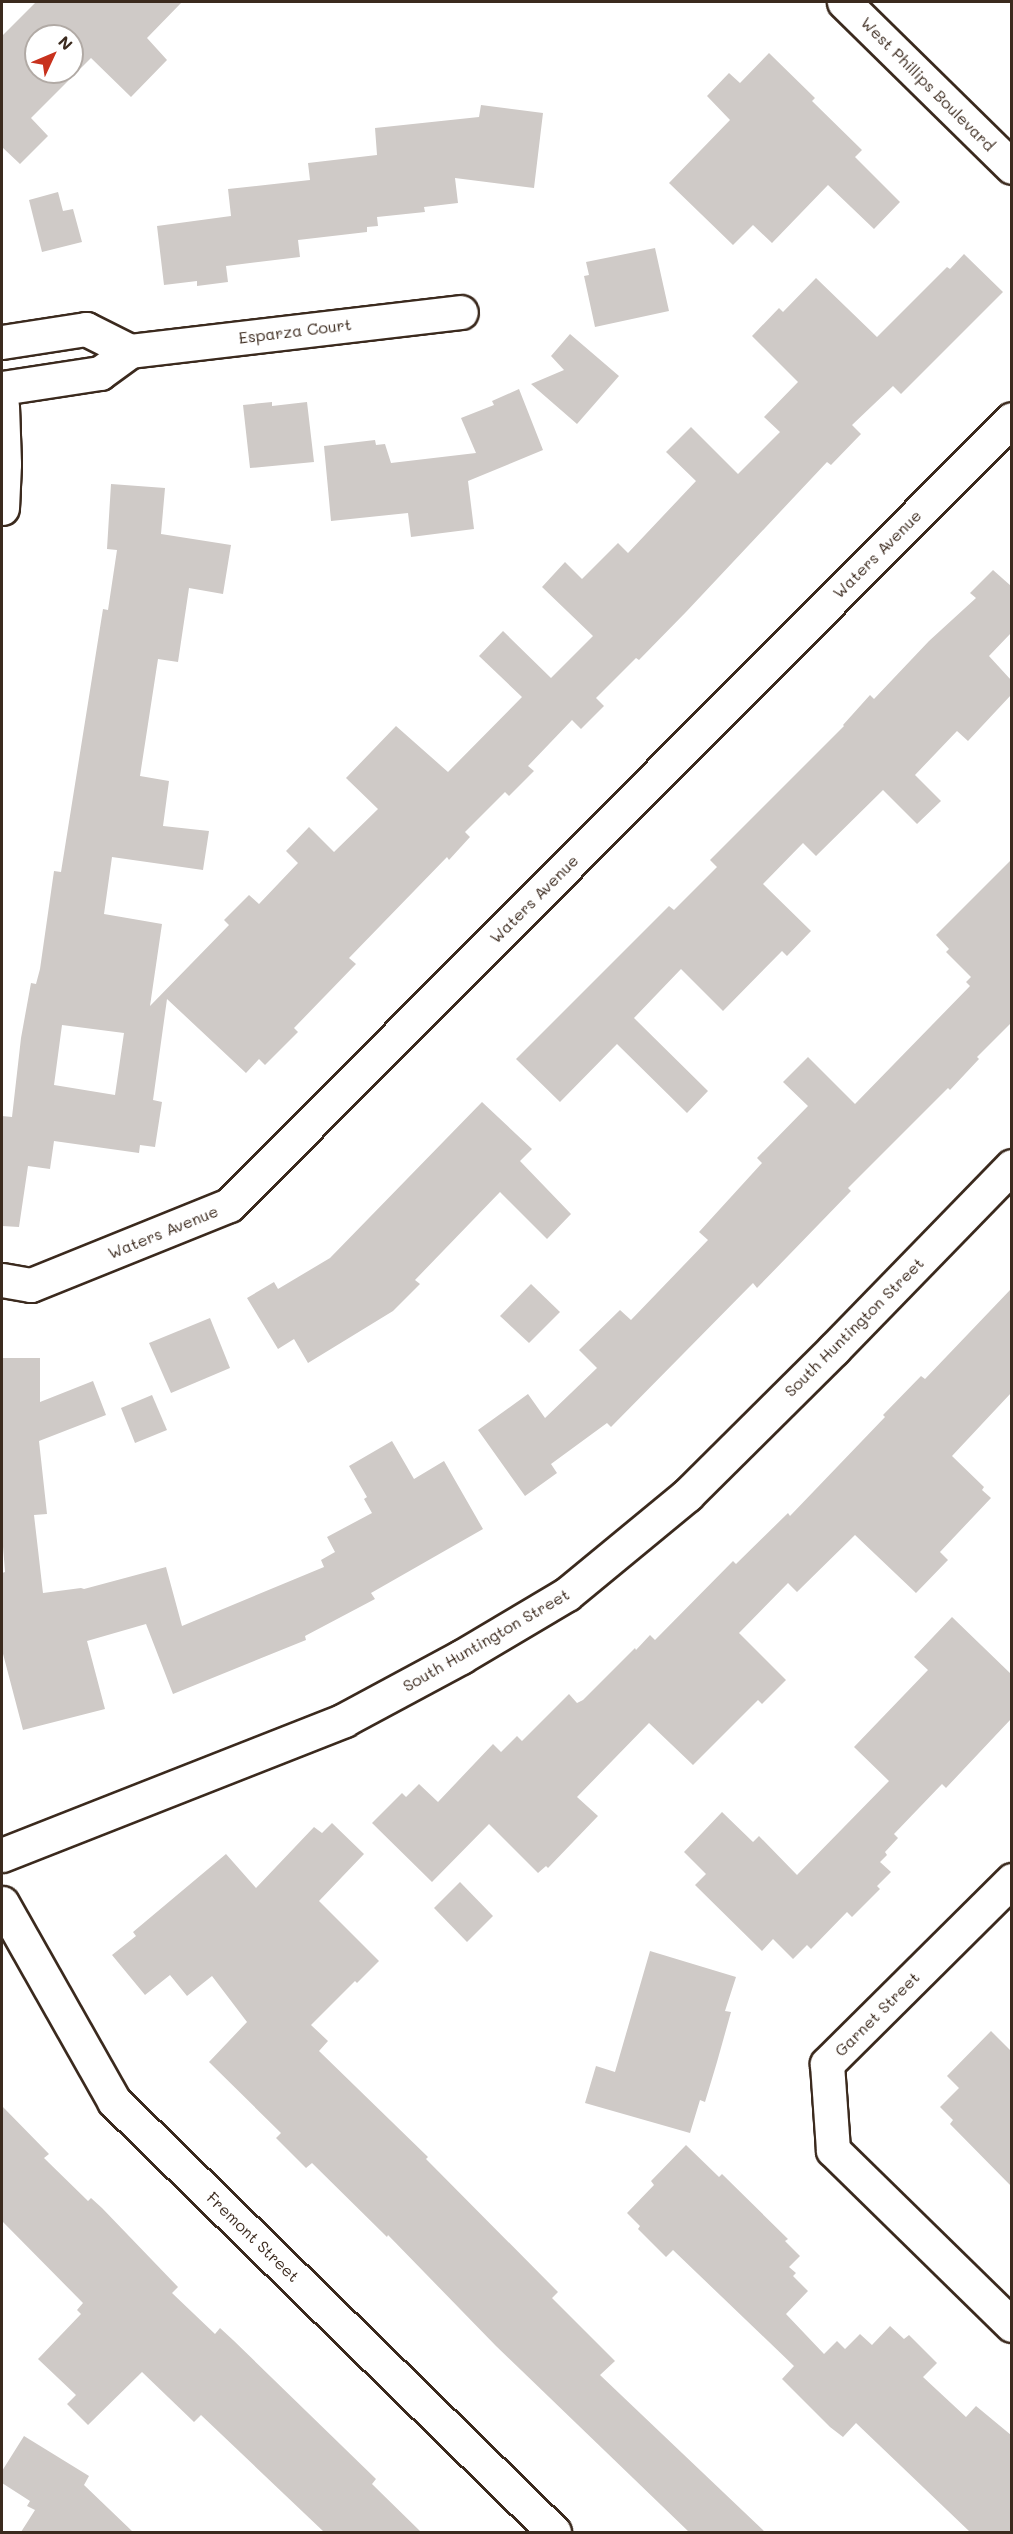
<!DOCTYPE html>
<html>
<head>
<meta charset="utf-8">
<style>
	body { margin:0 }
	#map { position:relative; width:1013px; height:2534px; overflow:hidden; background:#fff; font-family:Mali,sans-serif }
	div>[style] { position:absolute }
	.building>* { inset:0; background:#cfcac7 }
	.roads { filter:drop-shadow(2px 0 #3b2a1e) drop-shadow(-2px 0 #3b2a1e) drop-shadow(0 2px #3b2a1e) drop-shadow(0 -2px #3b2a1e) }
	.minor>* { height:33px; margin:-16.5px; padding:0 16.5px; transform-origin:16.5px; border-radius:16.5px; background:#fff }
	.tertiary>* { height:33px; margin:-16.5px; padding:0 16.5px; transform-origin:16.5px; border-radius:16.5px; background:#fff }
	span { translate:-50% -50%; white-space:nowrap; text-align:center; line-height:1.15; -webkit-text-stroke:6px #fff; paint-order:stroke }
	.street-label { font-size:16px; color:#3b2a1e }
	.frame { position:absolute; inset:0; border:3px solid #3b2a1e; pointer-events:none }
	.north { position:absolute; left:24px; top:24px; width:60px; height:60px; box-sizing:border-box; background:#fff; border:2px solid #b1aaa5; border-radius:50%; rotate:46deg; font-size:16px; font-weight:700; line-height:24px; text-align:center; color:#3b2a1e }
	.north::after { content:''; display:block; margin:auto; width:21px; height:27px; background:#c8321e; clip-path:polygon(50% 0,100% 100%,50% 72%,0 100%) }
</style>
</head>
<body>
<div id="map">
	<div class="building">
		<i style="clip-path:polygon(evenodd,36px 2px,182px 2px,147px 38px,167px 60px,131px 97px,91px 58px,31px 118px,48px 136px,20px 164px,2px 147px,2px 36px,36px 2px,36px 36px,72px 36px,72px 72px,36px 72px,36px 36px)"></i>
		<i style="clip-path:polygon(769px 53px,815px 98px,812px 101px,862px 150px,855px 157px,900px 202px,874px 229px,828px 185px,772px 243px,753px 225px,733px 245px,669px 183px,730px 120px,707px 96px,729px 73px,740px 83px)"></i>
		<i style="clip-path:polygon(481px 105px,543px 113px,534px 188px,455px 178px,458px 203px,424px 207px,425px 212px,377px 217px,378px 226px,367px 227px,367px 232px,298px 240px,300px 257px,226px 266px,228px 282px,197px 286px,197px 281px,164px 285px,157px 226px,231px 216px,228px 189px,310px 180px,308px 163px,377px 155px,375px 128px,479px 117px)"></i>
		<i style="clip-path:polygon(58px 192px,63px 211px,73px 209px,82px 242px,42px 252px,29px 200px)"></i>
		<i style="clip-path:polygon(655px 248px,669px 311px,595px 327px,584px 276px,589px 275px,586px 262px)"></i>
		<i style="clip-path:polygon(evenodd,964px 254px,1003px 292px,901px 394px,893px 386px,852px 425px,861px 434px,831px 465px,827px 462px,686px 612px,639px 660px,636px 658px,596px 698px,604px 706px,581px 729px,572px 720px,528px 766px,534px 771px,509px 796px,505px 792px,465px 832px,470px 837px,449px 860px,447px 857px,349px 958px,356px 964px,294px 1028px,298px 1032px,265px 1065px,259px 1059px,246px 1073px,167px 999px,153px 1100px,162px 1102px,155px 1147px,140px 1145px,139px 1153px,54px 1141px,50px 1169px,28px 1166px,19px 1227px,2px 1226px,2px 1116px,12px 1117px,21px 1038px,31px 983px,36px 984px,40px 969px,54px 871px,61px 872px,103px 609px,108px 610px,117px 550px,107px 549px,111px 484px,165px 488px,161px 534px,231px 545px,223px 594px,189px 588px,178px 662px,158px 659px,140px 776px,169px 781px,163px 826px,209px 831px,203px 870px,112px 857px,104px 914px,162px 924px,150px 1006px,229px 925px,224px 920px,249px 895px,259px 904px,298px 863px,286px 851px,309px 827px,334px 852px,378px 809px,346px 778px,396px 726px,448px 772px,522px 697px,479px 656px,503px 631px,551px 678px,593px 636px,542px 587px,565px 562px,582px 579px,618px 543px,628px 553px,696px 481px,666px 452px,691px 427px,738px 474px,780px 432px,764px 417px,798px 382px,752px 336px,779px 308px,783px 312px,816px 278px,877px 337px,947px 267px,950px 269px,964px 254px,62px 1025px,124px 1033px,115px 1095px,54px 1085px,62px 1025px)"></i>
		<i style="clip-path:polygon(570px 334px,619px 376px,577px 424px,531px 384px,564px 370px,551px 356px)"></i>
		<i style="clip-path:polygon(519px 389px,543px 450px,468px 481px,474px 529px,411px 537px,408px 513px,331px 521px,324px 446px,375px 440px,376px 445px,385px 444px,391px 463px,476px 453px,461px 418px,494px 405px,492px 401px)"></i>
		<i style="clip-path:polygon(272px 402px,272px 406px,307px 402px,314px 462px,250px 468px,243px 405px)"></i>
		<i style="clip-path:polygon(993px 570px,1011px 586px,1011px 633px,989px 656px,1011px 680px,1011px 695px,968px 741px,957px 731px,915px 775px,941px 801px,917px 824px,883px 790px,816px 856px,803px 843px,763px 884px,811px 931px,787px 956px,782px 951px,723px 1011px,681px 969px,634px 1018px,708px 1091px,687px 1113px,617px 1044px,560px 1102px,516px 1059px,669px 906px,674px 910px,717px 867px,710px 860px,844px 726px,843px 725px,870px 695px,874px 699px,929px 641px,976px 598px,970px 593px)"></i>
		<i style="clip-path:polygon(1011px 860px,1011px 1023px,977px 1057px,979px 1059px,950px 1090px,948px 1088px,848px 1188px,851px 1191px,757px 1288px,753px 1283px,611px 1427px,607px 1423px,551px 1464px,557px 1473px,525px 1496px,478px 1430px,528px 1394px,545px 1418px,597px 1368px,579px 1350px,620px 1310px,631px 1320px,708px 1240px,699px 1232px,762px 1163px,757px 1158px,808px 1106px,783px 1082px,808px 1057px,855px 1104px,970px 986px,966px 982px,971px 977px,946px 952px,949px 949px,936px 935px)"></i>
		<i style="clip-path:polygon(482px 1102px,532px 1149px,520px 1161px,571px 1214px,547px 1239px,500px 1192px,415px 1280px,420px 1284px,393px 1311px,308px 1363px,294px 1339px,278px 1349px,247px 1298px,274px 1282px,278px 1289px,330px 1258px)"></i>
		<i style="clip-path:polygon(531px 1284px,560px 1312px,529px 1343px,500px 1316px)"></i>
		<i style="clip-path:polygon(1011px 1289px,1011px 1393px,952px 1456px,984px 1487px,982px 1490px,991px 1498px,940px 1552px,948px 1560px,916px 1593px,855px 1535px,797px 1592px,788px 1583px,739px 1633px,786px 1680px,762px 1704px,758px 1700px,693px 1765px,649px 1723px,577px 1797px,598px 1816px,548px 1868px,546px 1866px,538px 1873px,489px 1824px,432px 1882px,372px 1823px,402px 1793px,406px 1797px,419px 1784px,438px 1802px,493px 1744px,501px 1752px,517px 1736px,522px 1741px,569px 1694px,577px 1703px,583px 1700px,635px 1648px,636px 1650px,650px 1635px,655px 1640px,733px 1561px,736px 1564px,788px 1513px,790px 1516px,885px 1417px,883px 1415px,921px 1376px,925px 1379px)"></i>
		<i style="clip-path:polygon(210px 1318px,230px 1368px,171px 1393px,149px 1343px)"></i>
		<i style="clip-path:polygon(2px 1358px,40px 1358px,40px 1402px,93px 1381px,106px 1415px,39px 1441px,47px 1514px,34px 1515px,43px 1593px,81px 1588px,84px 1589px,166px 1567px,182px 1626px,324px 1567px,321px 1560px,335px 1552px,327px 1537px,372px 1513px,364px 1499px,367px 1497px,349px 1466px,392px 1441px,414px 1479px,444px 1461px,483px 1529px,371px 1593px,375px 1599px,305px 1636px,306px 1640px,173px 1694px,146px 1624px,87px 1641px,105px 1709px,23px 1730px,2px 1650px,2px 1573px,5px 1572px,2px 1534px)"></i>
		<i style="clip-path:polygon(152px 1395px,167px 1430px,135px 1443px,121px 1408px)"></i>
		<i style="clip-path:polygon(952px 1617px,1011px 1674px,1011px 1719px,946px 1788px,942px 1784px,894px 1834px,898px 1838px,885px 1852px,887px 1855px,880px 1862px,891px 1872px,877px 1886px,880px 1889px,852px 1917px,847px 1912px,811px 1949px,807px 1945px,793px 1959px,773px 1939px,762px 1951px,695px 1885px,706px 1874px,684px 1852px,722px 1812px,753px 1842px,759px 1836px,797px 1875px,889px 1781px,854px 1747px,928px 1670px,914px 1657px)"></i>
		<i style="clip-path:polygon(332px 1823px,364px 1854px,319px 1901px,379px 1961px,357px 1983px,355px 1981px,311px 2025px,328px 2041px,319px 2051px,428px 2157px,426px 2159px,558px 2292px,552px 2298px,615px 2361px,600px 2375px,765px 2532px,689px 2532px,496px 2346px,388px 2235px,387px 2237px,312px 2163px,306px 2168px,276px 2138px,281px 2133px,209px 2062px,247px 2022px,212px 1976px,187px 1996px,170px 1975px,145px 1995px,112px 1955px,136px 1936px,133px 1932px,226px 1854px,256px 1888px,314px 1827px,322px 1833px)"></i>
		<i style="clip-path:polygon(460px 1882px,493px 1916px,467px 1942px,434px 1908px)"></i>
		<i style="clip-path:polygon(650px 1951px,736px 1977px,725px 2011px,731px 2012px,717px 2062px,705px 2102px,700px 2100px,690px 2133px,585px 2103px,596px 2066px,615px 2072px)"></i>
		<i style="clip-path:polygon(991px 2031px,1011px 2051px,1011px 2186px,950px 2124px,953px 2120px,940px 2107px,959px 2088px,947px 2076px)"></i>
		<i style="clip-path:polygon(2px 2106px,49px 2154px,44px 2158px,88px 2201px,91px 2198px,102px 2208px,178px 2287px,172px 2293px,215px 2334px,220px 2328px,233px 2340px,376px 2479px,372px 2484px,421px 2532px,324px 2532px,201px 2415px,194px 2422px,142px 2372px,88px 2425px,67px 2404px,76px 2395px,38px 2359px,81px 2314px,77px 2310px,83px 2303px,2px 2221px)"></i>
		<i style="clip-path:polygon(686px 2145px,719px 2177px,722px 2174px,788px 2239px,785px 2241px,800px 2256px,789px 2267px,796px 2273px,793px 2276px,808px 2291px,786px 2314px,824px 2354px,837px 2341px,845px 2349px,860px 2334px,872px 2345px,890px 2326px,904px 2339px,909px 2335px,937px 2363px,923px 2377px,966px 2417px,976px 2406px,1011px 2435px,1011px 2532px,970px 2532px,856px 2423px,843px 2437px,830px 2427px,782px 2379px,794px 2366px,673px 2250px,666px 2257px,638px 2229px,640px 2226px,627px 2213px,654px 2185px,651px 2181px)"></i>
		<i style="clip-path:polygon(24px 2436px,89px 2476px,84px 2485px,133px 2532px,21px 2532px,35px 2510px,27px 2506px,30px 2501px,2px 2483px,2px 2471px)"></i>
	</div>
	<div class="roads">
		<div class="minor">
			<i style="left:2px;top:342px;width:85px;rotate:-8.8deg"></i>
			<i style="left:86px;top:329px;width:49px;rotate:26.6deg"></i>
			<i style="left:2px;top:388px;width:99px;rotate:-8.7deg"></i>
			<i style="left:100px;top:373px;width:37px;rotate:-36deg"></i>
			<i style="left:130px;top:351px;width:333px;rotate:-6.7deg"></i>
			<i style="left:2px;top:406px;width:58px;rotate:88deg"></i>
			<i style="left:4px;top:464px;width:44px;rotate:92.6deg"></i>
			<i style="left:2px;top:1280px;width:29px;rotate:10deg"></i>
			<i style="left:31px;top:1285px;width:214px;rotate:-22deg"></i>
			<i style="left:229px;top:1205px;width:1109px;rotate:-45.11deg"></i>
			<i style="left:2px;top:1855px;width:368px;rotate:-21.5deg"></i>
			<i style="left:344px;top:1720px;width:133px;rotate:-28.3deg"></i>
			<i style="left:461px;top:1657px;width:123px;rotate:-30.7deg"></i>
			<i style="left:567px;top:1594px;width:156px;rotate:-39.5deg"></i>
			<i style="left:687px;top:1495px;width:207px;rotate:-44.8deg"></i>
			<i style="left:834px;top:1349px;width:255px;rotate:-45.8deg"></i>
			<i style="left:1012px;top:1880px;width:261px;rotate:135.2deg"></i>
			<i style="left:827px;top:2064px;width:86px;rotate:86deg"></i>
			<i style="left:833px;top:2150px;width:250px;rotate:44.4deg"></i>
			<i style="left:2px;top:1903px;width:227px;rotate:60.5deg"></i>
			<i style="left:114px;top:2101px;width:616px;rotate:44.41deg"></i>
		</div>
		<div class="tertiary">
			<i style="left:844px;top:2px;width:235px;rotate:44.5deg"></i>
		</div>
	</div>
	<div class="street-label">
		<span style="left:928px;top:84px;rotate:45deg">West Phillips Boulevard</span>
		<span style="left:295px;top:331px;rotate:-7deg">Esparza Court</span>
		<span style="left:877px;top:554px;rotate:-45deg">Waters Avenue</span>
		<span style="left:534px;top:899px;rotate:-45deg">Waters Avenue</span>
		<span style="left:163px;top:1232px;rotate:-22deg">Waters Avenue</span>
		<span style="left:854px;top:1327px;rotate:-45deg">South Huntington Street</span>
		<span style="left:486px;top:1640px;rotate:-30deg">South Huntington Street</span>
		<span style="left:877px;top:2014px;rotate:-45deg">Garnet Street</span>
		<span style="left:253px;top:2237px;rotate:44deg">Fremont Street</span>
	</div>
	<div class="frame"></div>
	<div class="north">N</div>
</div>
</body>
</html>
